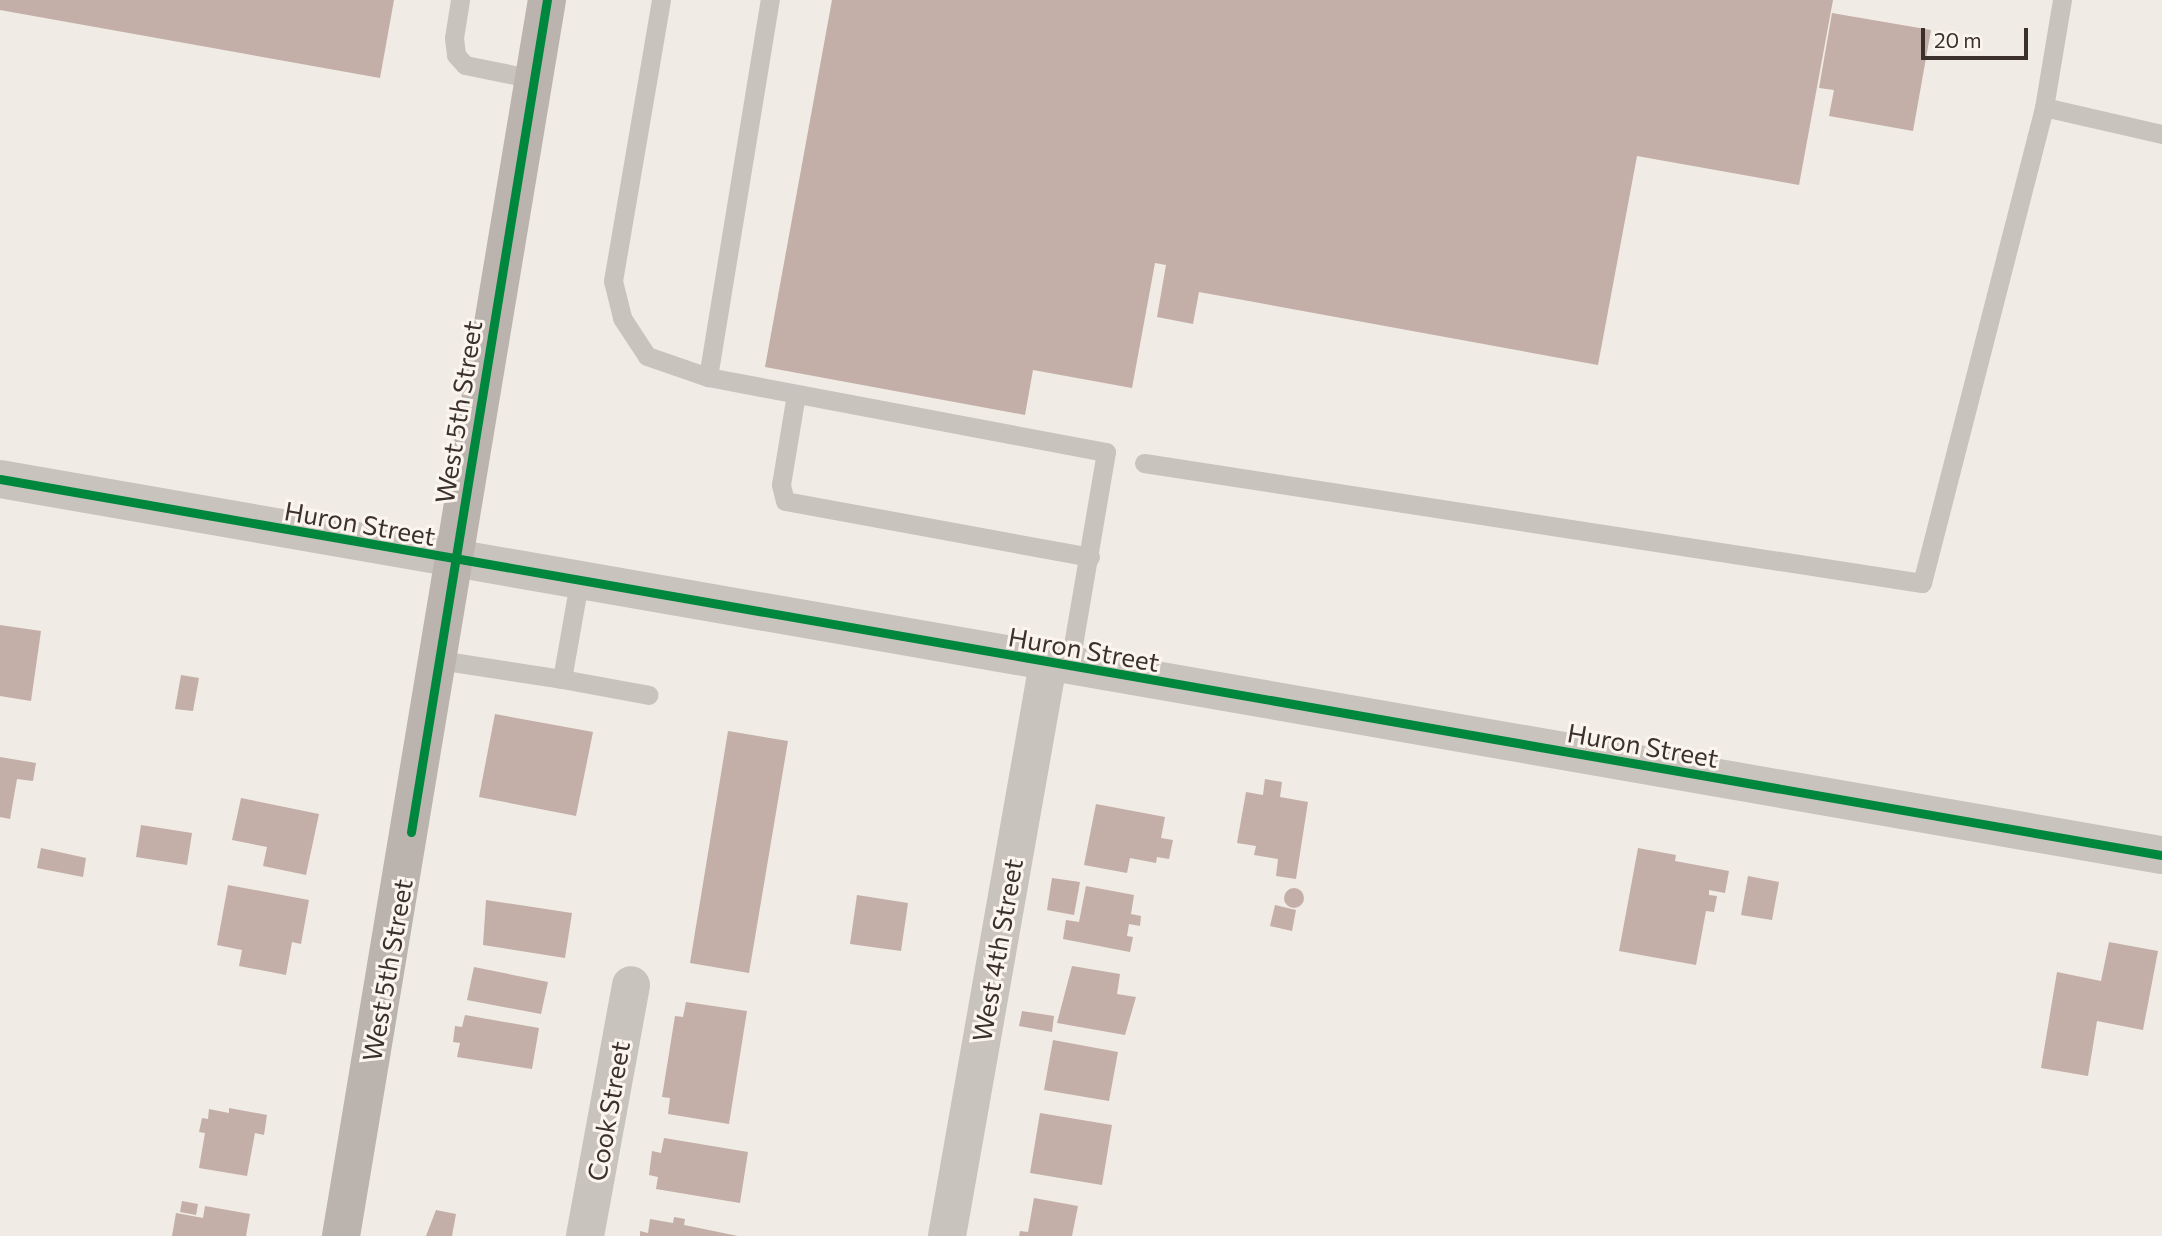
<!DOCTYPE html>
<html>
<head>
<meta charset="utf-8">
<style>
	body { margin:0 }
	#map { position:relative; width:2162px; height:1236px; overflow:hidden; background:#f0ebe5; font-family:Commissioner,sans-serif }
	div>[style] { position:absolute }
	.building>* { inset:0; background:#c3afa7 }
	.round { border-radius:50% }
	.lane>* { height:19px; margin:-9.5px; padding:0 9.5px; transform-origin:9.5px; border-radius:9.5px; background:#c9c3be }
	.street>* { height:38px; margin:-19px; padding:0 19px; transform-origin:19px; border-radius:19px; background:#c9c3be }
	.secondary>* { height:38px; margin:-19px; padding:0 19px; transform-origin:19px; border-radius:19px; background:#bab3ae }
	.cycleway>* { height:9px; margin:-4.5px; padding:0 4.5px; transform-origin:4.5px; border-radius:4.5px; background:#00873e }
	span { translate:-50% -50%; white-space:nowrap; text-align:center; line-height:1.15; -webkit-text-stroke:6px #fbf5ee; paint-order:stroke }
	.street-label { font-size:26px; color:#3b302b }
	.scale { position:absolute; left:1921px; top:28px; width:107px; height:32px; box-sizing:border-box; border:4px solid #3b302b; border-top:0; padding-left:9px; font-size:21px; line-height:24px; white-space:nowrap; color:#3b302b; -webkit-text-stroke:5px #fbf5ee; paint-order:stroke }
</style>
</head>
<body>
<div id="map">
	<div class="building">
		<i style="clip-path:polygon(0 0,394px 0,380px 78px,0 10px)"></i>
		<i style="clip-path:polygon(832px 0,1833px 0,1799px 185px,1637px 156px,1598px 365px,1199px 292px,1193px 324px,1157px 317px,1166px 265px,1155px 263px,1132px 388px,1033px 370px,1025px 415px,765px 367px)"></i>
		<i style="clip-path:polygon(1832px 13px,1931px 30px,1913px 131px,1829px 116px,1834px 90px,1819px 88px)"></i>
		<i style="clip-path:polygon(0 625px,41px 631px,31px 701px,0 696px)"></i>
		<i style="clip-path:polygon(181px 675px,199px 678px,193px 711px,175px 709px)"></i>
		<i style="clip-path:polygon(495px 714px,593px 732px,576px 816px,479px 797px)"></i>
		<i style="clip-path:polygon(728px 731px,788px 741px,749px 973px,690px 963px)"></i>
		<i style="clip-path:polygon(0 757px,36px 763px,33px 781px,17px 779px,10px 819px,0 817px)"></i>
		<i style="clip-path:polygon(1265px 779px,1282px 782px,1280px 797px,1308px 802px,1296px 879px,1276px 876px,1278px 859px,1254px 855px,1256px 846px,1237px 843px,1246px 792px,1263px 795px)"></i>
		<i style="clip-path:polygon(241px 798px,319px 814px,306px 875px,263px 866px,267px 847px,232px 840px)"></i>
		<i style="clip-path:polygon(1096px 804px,1165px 817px,1161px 838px,1173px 840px,1169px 859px,1157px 857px,1156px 863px,1130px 858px,1127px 873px,1084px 865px)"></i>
		<i style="clip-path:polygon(141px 825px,192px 833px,187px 865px,136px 857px)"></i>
		<i style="clip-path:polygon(41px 848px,86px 858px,83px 877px,37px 868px)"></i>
		<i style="clip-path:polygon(1638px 848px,1676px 855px,1675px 861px,1729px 871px,1725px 893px,1709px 890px,1709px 895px,1717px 896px,1714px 912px,1706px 911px,1696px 965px,1619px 951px)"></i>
		<i style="clip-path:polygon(1748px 876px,1779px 882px,1772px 920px,1741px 915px)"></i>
		<i style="clip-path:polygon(1052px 878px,1080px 882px,1074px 915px,1047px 910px)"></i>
		<i style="clip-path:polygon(228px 885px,309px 900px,301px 944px,292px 942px,286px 975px,239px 966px,242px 950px,217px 945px)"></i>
		<i style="clip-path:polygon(1086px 886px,1134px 895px,1131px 914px,1141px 916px,1140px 926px,1129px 924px,1127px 936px,1133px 937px,1130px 952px,1063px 939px,1066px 920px,1079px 922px)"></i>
		<i class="round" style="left:1284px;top:888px;width:20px;height:20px"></i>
		<i style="clip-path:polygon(857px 895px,908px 903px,901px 951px,850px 944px)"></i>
		<i style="clip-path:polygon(486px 900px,572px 913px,565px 958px,483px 945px)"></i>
		<i style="clip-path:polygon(1275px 905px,1296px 910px,1292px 931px,1270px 926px)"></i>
		<i style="clip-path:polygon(2109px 942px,2158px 951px,2143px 1030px,2097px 1021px,2088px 1076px,2041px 1068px,2057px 972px,2101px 981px)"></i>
		<i style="clip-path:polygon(1072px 966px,1120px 974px,1117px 994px,1136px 997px,1125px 1035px,1057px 1023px)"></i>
		<i style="clip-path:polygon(474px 967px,548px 982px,541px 1014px,467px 1000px)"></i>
		<i style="clip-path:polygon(686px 1002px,747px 1011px,729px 1124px,668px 1114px,670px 1098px,662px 1097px,675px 1016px,683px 1017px)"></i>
		<i style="clip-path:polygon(1022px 1011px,1054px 1016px,1052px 1032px,1019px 1026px)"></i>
		<i style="clip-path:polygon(465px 1015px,539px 1028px,532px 1069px,457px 1057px,460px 1043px,453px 1042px,455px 1026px,462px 1027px)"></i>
		<i style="clip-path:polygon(1053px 1040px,1118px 1052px,1109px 1101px,1044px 1090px)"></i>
		<i style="clip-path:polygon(229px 1108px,267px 1115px,264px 1135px,255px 1133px,247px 1176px,199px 1168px,205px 1133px,199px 1132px,202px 1118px,208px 1119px,209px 1109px,229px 1113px)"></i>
		<i style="clip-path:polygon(1040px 1113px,1112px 1125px,1102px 1185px,1030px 1173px)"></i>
		<i style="clip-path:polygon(664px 1138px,748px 1152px,740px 1203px,656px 1189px,658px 1177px,649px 1175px,652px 1151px,661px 1153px)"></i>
		<i style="clip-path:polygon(1034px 1198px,1078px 1206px,1072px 1236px,1019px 1236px,1020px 1231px,1028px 1232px)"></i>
		<i style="clip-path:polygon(182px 1201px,198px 1204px,196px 1215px,180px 1212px)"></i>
		<i style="clip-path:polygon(205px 1206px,250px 1214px,246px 1236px,172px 1236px,176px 1213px,203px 1218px)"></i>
		<i style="clip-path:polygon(436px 1210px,456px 1214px,452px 1236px,426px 1236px)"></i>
		<i style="clip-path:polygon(674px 1217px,685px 1219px,684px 1225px,738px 1236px,640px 1236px,640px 1231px,648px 1233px,650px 1219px,673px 1223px)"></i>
	</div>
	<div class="lane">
		<i style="left:460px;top:0;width:38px;rotate:99deg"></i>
		<i style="left:454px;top:38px;width:17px;rotate:83deg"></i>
		<i style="left:456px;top:55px;width:13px;rotate:48deg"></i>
		<i style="left:465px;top:65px;width:70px;rotate:11.5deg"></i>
		<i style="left:661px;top:0;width:285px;rotate:99.7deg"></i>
		<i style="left:613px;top:281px;width:38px;rotate:76deg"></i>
		<i style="left:622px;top:318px;width:45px;rotate:56.7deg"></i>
		<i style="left:647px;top:356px;width:65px;rotate:19deg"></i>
		<i style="left:708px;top:377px;width:405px;rotate:10.7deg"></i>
		<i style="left:1106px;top:452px;width:219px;rotate:99.7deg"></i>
		<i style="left:2062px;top:0;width:109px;rotate:99.5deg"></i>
		<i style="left:2044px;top:107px;width:121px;rotate:12.9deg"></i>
		<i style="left:708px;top:377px;width:382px;rotate:-80.7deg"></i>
		<i style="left:796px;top:394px;width:92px;rotate:99.4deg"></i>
		<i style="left:781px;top:485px;width:16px;rotate:76deg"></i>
		<i style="left:785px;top:501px;width:310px;rotate:10.4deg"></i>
		<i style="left:1144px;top:463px;width:787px;rotate:8.77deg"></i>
		<i style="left:1922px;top:583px;width:491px;rotate:-75.6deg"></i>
		<i style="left:439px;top:660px;width:124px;rotate:8.8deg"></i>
		<i style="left:562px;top:679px;width:97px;rotate:-80deg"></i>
		<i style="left:562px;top:679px;width:88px;rotate:10.4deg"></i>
	</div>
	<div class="street">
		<i style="left:0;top:479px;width:2194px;rotate:9.87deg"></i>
		<i style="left:585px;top:1236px;width:255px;rotate:-79.6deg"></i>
		<i style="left:947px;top:1236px;width:581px;rotate:-79.99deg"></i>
	</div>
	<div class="secondary">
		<i style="left:341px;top:1236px;width:1253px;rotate:-80.54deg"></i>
	</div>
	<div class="cycleway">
		<i style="left:0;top:479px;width:2194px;rotate:9.87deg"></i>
		<i style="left:411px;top:832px;width:843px;rotate:-80.72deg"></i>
	</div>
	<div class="street-label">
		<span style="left:458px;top:412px;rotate:-81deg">West 5th Street</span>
		<span style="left:360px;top:523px;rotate:10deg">Huron Street</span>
		<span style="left:1084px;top:649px;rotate:10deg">Huron Street</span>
		<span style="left:1643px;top:745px;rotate:10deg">Huron Street</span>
		<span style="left:997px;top:950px;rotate:-80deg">West 4th Street</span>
		<span style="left:387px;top:970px;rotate:-80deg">West 5th Street</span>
		<span style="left:608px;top:1111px;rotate:-80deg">Cook Street</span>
	</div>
	<div class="scale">20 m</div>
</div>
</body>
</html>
